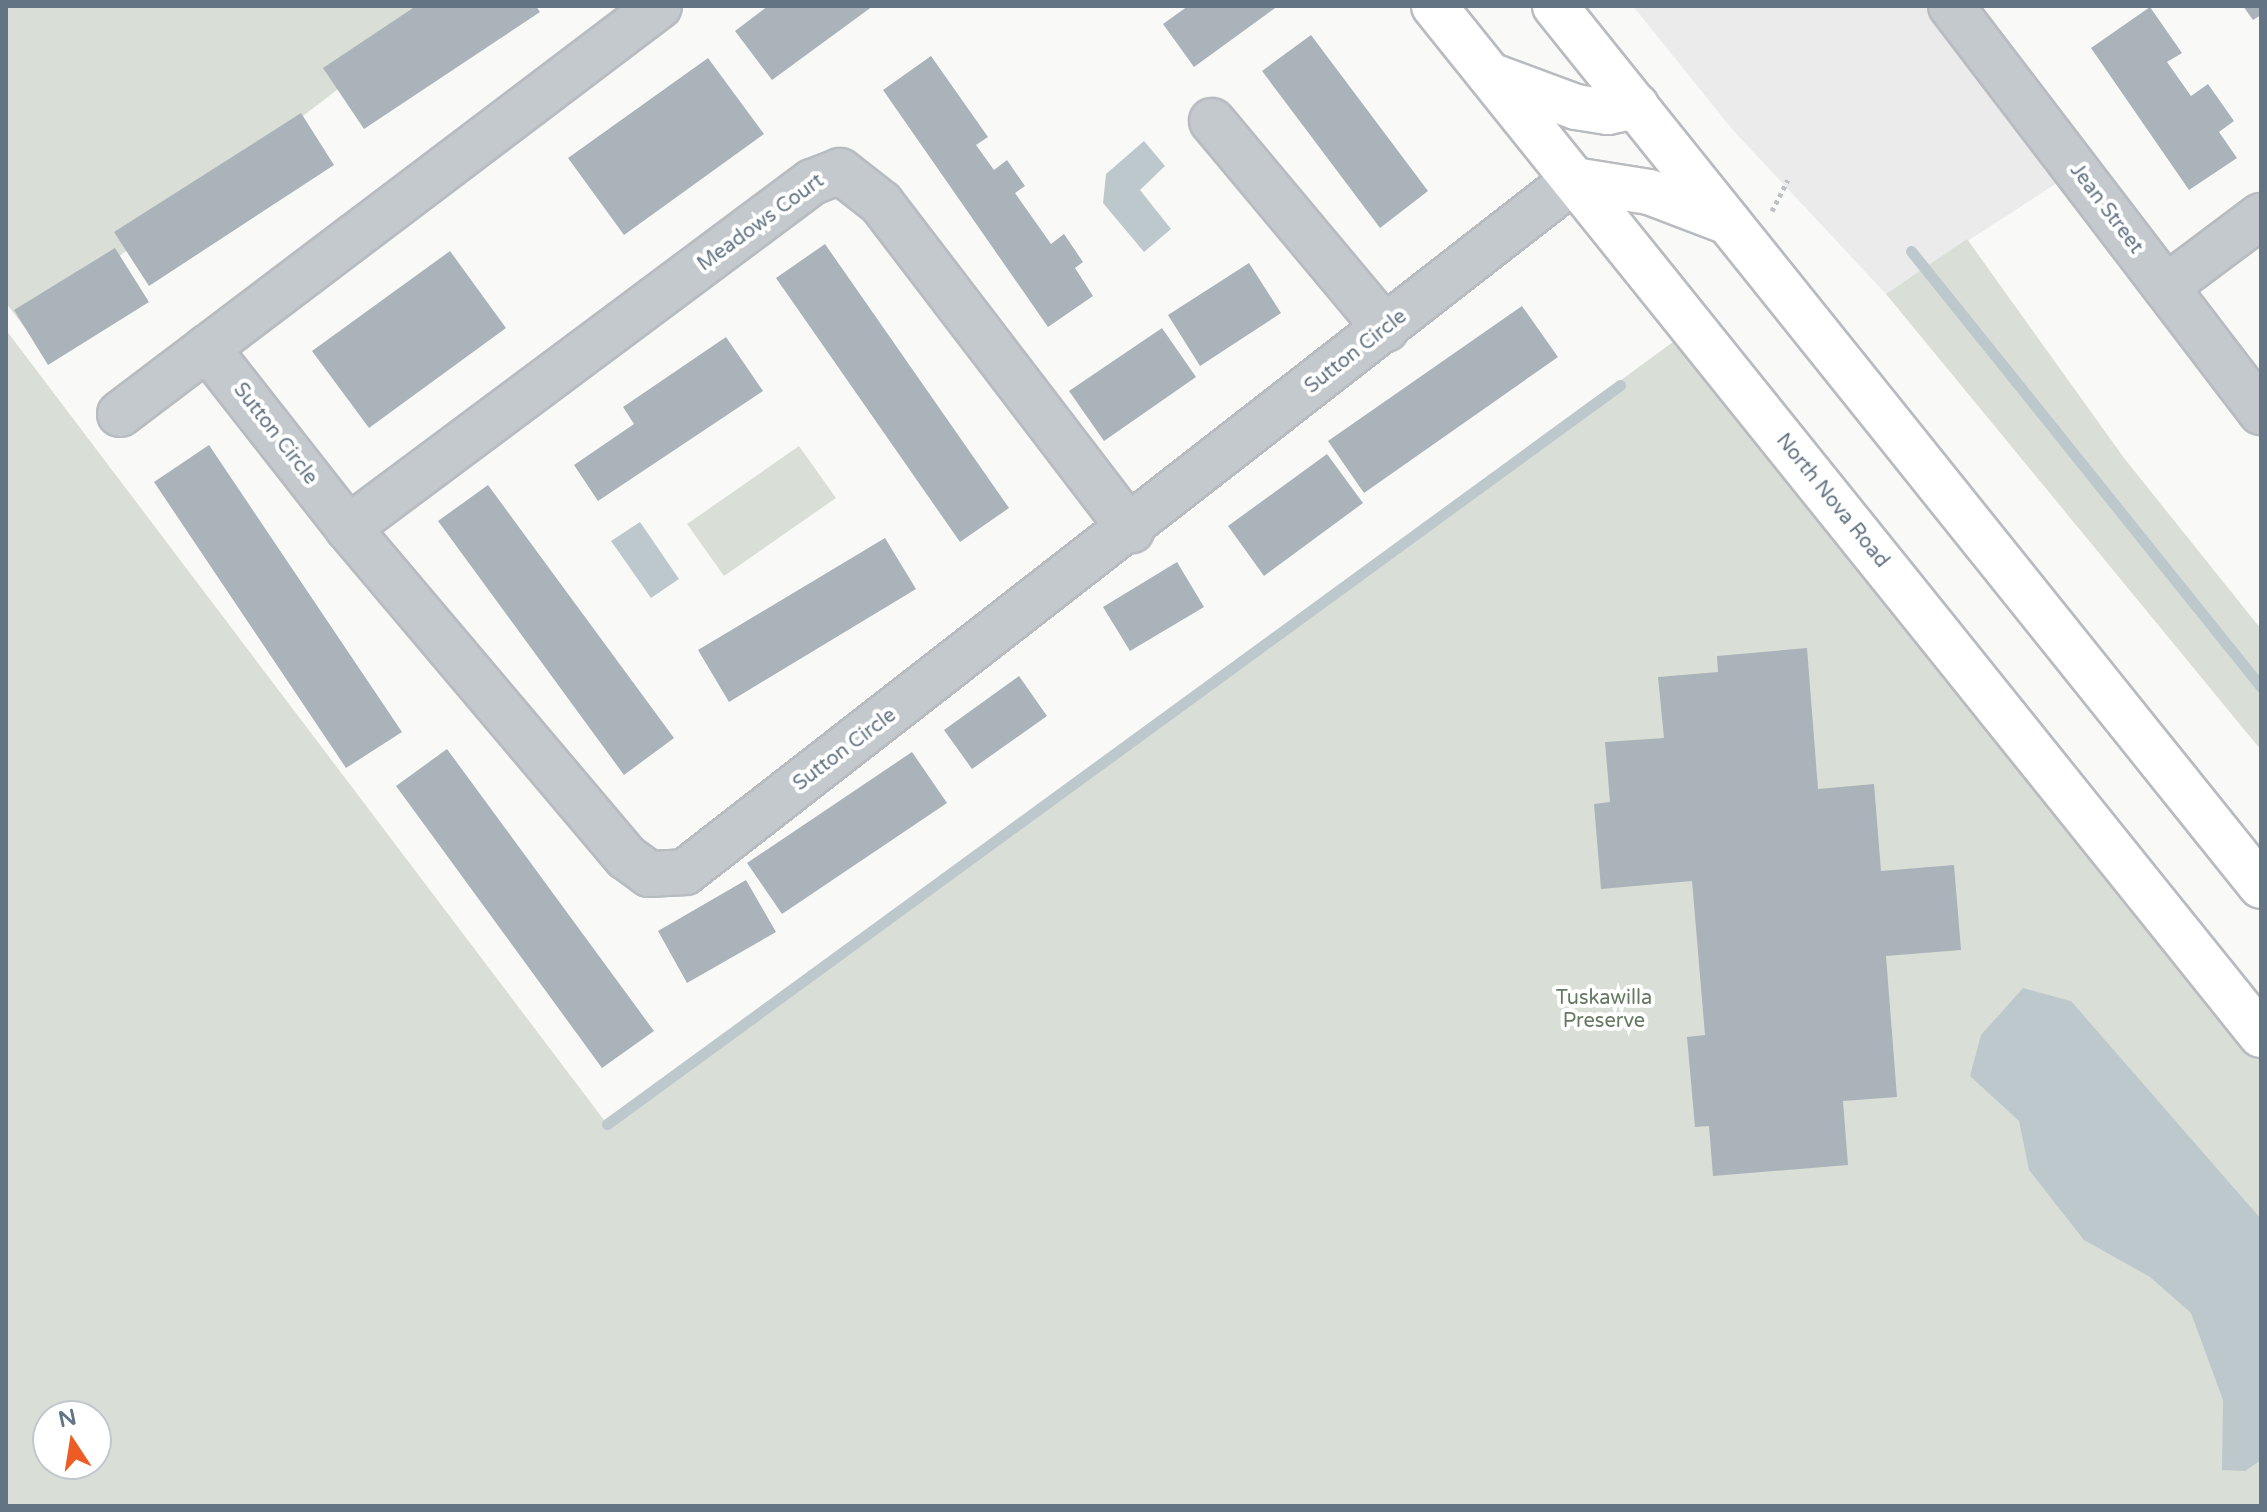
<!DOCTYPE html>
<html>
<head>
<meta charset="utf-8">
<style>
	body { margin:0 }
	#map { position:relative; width:2267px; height:1512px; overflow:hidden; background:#f9faf7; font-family:"Varela Round",sans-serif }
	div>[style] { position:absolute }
	.built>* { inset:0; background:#eaebea }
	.green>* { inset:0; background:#d9dfd6 }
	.water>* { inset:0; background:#bdc8cd }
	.stream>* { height:11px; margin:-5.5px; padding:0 5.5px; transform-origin:5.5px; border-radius:5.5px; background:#bdc8cd }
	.building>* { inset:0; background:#aab3ba }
	.path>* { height:5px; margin-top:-2.5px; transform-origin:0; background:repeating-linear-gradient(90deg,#bec1c4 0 4px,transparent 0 8px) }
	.roads { filter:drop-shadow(2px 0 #b8bcc1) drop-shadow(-2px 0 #b8bcc1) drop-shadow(0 2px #b8bcc1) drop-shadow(0 -2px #b8bcc1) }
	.minor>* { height:44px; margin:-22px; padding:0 22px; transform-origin:22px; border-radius:22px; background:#c4c9cd }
	.major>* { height:44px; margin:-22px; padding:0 22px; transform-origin:22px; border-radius:22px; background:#fff }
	span { translate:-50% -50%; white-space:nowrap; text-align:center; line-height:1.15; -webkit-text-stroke:8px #fff; paint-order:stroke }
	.street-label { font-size:20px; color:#637484 }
	.park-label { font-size:20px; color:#667a62 }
	.frame { position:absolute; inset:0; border:8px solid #637484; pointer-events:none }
	.north { position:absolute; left:32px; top:1400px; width:80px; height:80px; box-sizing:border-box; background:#fff; border:2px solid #c1c7ce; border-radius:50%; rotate:348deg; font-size:22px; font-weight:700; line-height:32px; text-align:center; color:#637484 }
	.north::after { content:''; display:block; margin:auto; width:28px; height:36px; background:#ec5c24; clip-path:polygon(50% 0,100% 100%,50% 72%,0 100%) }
</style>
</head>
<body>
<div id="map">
	<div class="built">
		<i style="clip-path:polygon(1633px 6px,1926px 6px,2060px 181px,1886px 294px,1732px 129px)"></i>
	</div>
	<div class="green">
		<i style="clip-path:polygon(6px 6px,447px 6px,25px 328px,6px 303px)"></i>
		<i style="clip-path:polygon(1967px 239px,2124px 458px,2261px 629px,2261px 750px,1886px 294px)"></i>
		<i style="clip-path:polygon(evenodd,1692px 328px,2261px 1035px,2261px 1506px,6px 1506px,6px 330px,607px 1124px,1692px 328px,48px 1416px,96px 1416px,96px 1464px,48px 1464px,48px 1416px)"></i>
		<i style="clip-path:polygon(799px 446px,836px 498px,724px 576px,687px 524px)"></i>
	</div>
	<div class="water">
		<i style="clip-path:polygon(1144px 141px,1165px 166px,1140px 190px,1171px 229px,1144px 252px,1103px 203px,1106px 174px)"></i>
		<i style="clip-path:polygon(640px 522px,679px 579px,651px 598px,611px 541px)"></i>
		<i style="clip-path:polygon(2023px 988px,2071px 1001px,2261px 1219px,2261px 1460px,2245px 1471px,2222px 1470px,2223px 1400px,2191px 1313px,2150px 1277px,2084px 1240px,2029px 1170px,2019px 1121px,1970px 1076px,1981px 1035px)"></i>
	</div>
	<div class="stream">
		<i style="left:1911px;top:251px;width:559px;rotate:51.24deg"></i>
		<i style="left:607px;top:1124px;width:1254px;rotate:-36.11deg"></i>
	</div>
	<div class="building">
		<i style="clip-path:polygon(416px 6px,536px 6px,540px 12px,364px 129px,323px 68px)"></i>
		<i style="clip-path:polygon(768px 6px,873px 6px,772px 80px,735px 31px)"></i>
		<i style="clip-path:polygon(1188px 6px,1278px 6px,1194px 67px,1163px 24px)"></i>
		<i style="clip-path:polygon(2243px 6px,2261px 6px,2261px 15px,2253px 20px)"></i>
		<i style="clip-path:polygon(2150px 7px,2182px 53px,2167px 62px,2191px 96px,2208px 84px,2234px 121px,2219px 132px,2237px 158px,2189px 190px,2091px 48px)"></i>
		<i style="clip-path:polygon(1311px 35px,1428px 191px,1380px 228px,1262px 71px)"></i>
		<i style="clip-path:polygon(931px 56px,988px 137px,976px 145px,994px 170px,1007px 160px,1025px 186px,1015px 193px,1051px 244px,1064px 234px,1083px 262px,1075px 268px,1093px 296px,1048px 327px,883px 90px)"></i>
		<i style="clip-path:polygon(708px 58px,764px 134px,624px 235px,568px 158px)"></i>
		<i style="clip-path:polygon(301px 113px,334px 165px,149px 286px,114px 232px)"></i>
		<i style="clip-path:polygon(825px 244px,1009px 508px,960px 542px,776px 278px)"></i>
		<i style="clip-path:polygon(115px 248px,149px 302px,48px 365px,14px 310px)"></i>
		<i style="clip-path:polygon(450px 251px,506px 328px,369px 428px,312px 351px)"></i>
		<i style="clip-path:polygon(1249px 263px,1281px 313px,1200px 366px,1168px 315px)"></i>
		<i style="clip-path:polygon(1522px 306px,1558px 357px,1364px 493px,1328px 441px)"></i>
		<i style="clip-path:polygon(1162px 328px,1196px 377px,1104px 441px,1069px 391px)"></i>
		<i style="clip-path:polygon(726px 337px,763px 391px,598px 501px,574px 465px,634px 424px,623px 407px)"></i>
		<i style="clip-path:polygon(209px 445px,402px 732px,346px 768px,154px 482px)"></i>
		<i style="clip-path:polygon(1327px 454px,1363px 503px,1264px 576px,1228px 526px)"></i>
		<i style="clip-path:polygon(488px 485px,674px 738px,624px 775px,438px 521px)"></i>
		<i style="clip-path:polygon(885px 538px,916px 589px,729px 702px,698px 650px)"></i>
		<i style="clip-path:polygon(1177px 562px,1204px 607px,1130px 651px,1103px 607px)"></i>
		<i style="clip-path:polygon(1807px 648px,1818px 789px,1874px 784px,1881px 871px,1954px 865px,1961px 950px,1886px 956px,1897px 1097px,1843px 1101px,1848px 1165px,1713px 1176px,1709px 1126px,1695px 1127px,1687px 1037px,1705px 1035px,1692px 881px,1601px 889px,1594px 804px,1610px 802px,1605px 742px,1664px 738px,1658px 677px,1718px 672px,1717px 656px)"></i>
		<i style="clip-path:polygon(1019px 676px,1047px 716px,972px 769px,944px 730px)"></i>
		<i style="clip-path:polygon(447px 749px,654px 1031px,602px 1068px,396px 786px)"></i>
		<i style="clip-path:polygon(912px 752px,947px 803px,782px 914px,747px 863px)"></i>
		<i style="clip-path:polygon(746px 880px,776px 932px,687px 983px,658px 931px)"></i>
	</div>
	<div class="path">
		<i style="left:1772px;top:211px;width:35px;rotate:-63deg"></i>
	</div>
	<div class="roads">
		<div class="minor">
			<i style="left:1951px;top:6px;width:511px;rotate:52.64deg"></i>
			<i style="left:1212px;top:121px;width:271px;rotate:50.1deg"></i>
			<i style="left:2166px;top:287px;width:119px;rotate:-36.8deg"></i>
			<i style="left:207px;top:348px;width:229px;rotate:51.9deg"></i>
			<i style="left:348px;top:528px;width:431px;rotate:49.8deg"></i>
			<i style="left:626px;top:857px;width:29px;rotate:36deg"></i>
			<i style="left:649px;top:874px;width:36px;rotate:-3deg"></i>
			<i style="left:685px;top:872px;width:1127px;rotate:-37.9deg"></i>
			<i style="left:120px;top:414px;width:676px;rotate:-37.12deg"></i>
			<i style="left:348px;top:528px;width:579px;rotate:-36.71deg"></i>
			<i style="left:812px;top:182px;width:30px;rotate:-21deg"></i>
			<i style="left:840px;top:171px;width:52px;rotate:38deg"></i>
			<i style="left:881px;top:203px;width:412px;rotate:52.6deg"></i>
		</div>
		<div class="major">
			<i style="left:1434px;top:6px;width:1320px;rotate:51.21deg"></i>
			<i style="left:1555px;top:6px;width:1128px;rotate:51.26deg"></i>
			<i style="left:1490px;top:75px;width:92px;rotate:20.4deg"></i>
			<i style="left:1576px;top:107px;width:32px;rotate:9deg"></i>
			<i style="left:1608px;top:112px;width:29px;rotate:-12deg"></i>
			<i style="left:1574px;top:180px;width:76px;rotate:9.1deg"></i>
			<i style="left:1649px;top:192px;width:85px;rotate:20.8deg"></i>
		</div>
	</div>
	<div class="street-label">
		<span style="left:2106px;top:209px;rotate:53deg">Jean Street</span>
		<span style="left:761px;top:223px;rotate:-36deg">Meadows Court</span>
		<span style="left:1356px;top:352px;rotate:-38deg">Sutton Circle</span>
		<span style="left:275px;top:434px;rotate:52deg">Sutton Circle</span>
		<span style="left:1832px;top:501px;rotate:51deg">North Nova Road</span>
		<span style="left:845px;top:750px;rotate:-37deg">Sutton Circle</span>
	</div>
	<div class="park-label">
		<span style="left:1604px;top:1010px">Tuskawilla<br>Preserve</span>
	</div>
	<div class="frame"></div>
	<div class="north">N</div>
</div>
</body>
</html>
